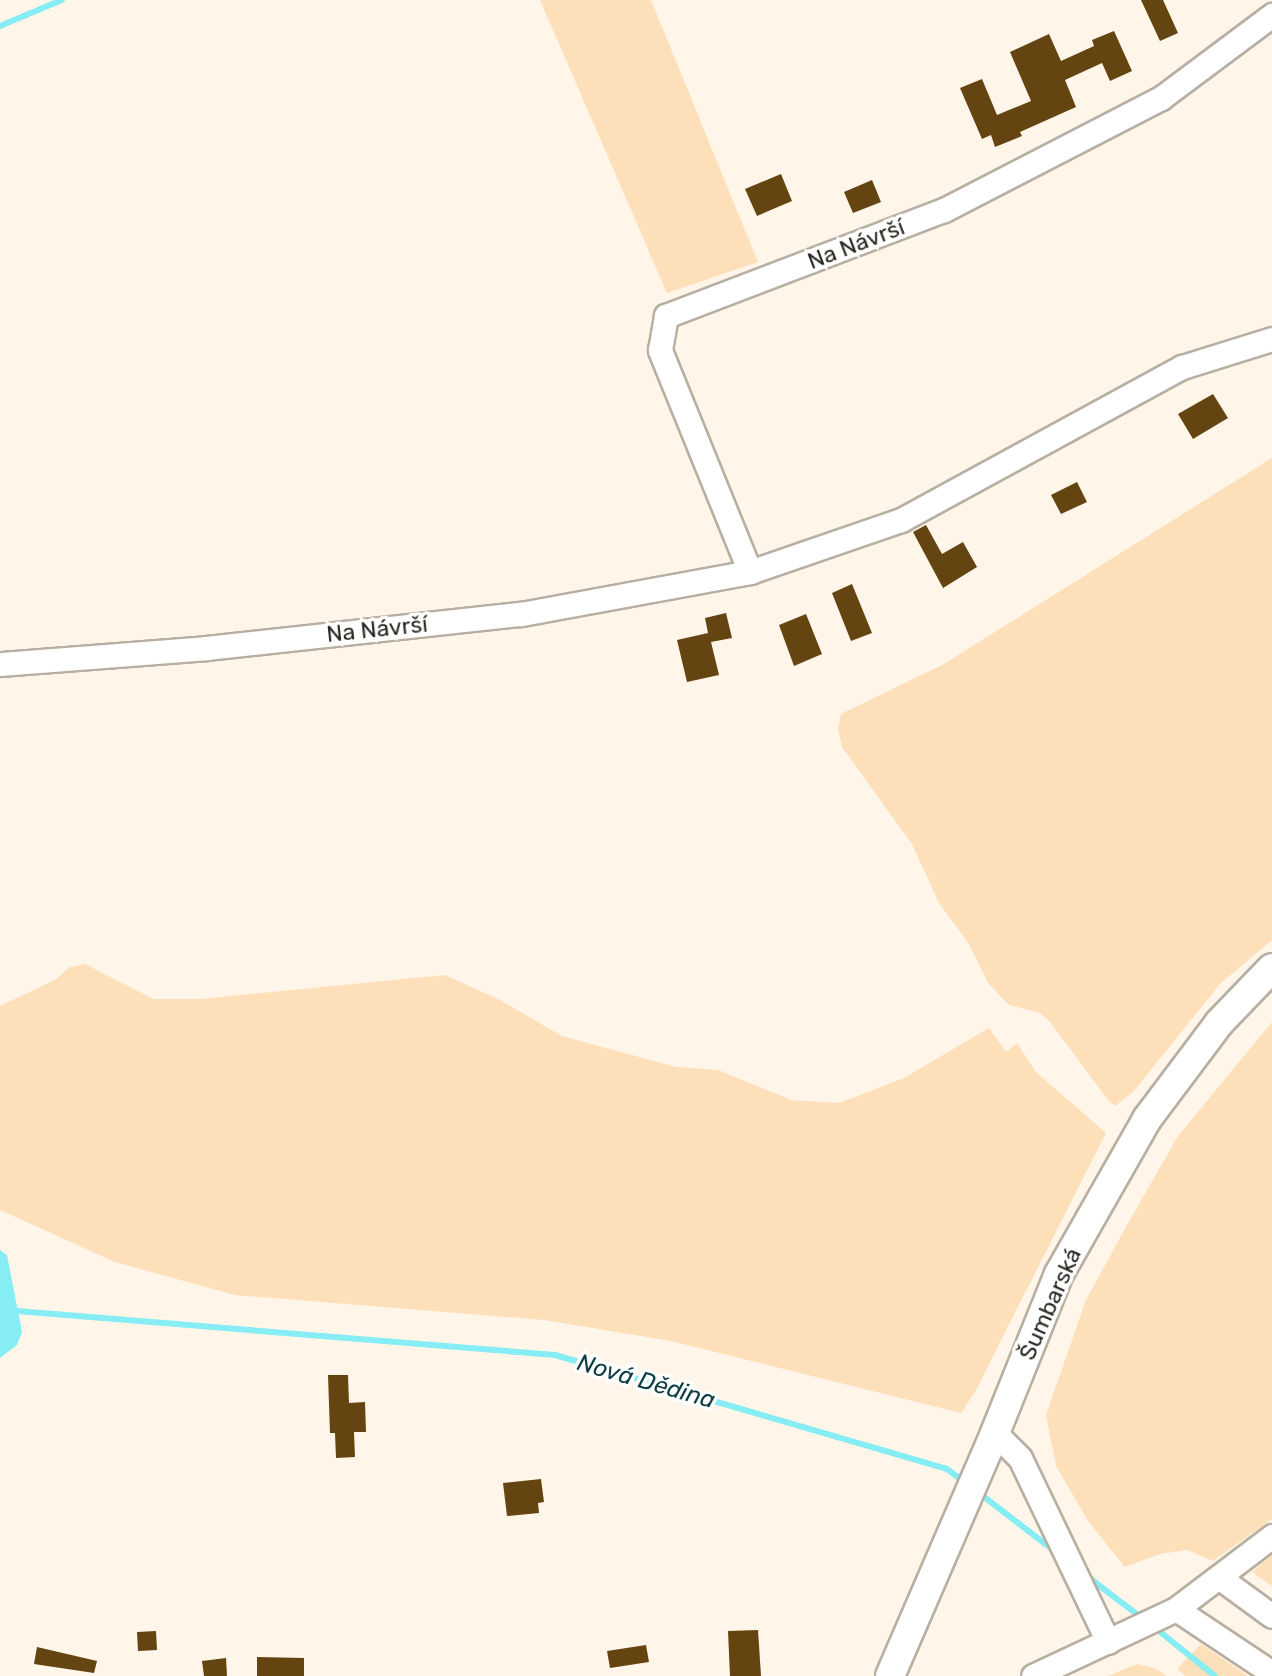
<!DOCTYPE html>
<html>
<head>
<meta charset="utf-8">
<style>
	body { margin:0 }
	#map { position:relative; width:1272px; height:1676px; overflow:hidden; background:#fff5e8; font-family:Rubik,sans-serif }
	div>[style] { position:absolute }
	.green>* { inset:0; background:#fde0b9 }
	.water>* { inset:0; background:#86edf5 }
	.stream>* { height:6px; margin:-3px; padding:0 3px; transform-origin:3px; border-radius:3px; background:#86edf5 }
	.building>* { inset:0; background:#644411 }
	.roads { filter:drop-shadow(2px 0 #b8afa3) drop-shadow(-2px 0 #b8afa3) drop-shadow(0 2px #b8afa3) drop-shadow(0 -2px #b8afa3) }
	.minor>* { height:23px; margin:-11.5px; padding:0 11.5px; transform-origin:11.5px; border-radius:11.5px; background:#fff }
	.tertiary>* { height:28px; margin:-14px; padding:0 14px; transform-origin:14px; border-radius:14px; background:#fff }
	span { translate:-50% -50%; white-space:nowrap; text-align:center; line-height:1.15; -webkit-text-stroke:7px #fff; paint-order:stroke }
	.street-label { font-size:23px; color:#2a2722 }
	.water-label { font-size:24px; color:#0d3f42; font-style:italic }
</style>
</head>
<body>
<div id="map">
	<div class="green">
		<i style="clip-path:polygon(540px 0,651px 0,758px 262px,667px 293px)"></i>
		<i style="clip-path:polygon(1272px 458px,1272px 940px,1220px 984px,1133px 1092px,1115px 1106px,1108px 1100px,1050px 1022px,1040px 1013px,1009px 1005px,988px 983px,969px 944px,939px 903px,912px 844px,842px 747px,838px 729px,841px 714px,944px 664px)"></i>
		<i style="clip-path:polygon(85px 964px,153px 999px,200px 999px,445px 975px,500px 1000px,562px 1036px,676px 1067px,718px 1070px,791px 1100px,839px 1103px,904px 1078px,989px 1028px,1006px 1052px,1017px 1043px,1036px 1072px,1106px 1133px,975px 1392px,961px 1413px,671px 1341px,544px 1320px,235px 1295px,115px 1262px,0 1210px,0 1006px,55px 980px,70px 967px)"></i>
		<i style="clip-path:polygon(1272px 1022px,1272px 1519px,1213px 1561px,1187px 1550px,1160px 1554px,1125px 1567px,1088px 1521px,1056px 1466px,1046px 1415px,1086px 1300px,1127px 1225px,1178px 1136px)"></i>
		<i style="clip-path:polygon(1272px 1555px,1272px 1586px,1252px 1572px)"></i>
		<i style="clip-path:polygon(1201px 1644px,1248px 1676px,1186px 1676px,1177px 1669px)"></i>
		<i style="clip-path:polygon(1137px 1664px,1154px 1668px,1167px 1676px,1108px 1676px)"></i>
	</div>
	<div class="water">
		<i style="clip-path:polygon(0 1250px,7px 1255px,22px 1332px,17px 1345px,0 1358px)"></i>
	</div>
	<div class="stream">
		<i style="left:0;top:26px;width:67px;rotate:-22.8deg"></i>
		<i style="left:0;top:1306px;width:18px;rotate:16deg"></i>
		<i style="left:17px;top:1311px;width:540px;rotate:4.68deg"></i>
		<i style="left:555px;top:1355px;width:408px;rotate:16.2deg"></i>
		<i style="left:947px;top:1469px;width:21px;rotate:37deg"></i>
		<i style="left:979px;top:1493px;width:97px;rotate:37.5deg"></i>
		<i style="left:1084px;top:1574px;width:73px;rotate:37.2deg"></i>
		<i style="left:1154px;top:1627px;width:78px;rotate:38.8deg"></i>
	</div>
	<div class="building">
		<i style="clip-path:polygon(1141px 0,1163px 0,1178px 33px,1160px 41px)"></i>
		<i style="clip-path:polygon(1114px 31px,1132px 71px,1110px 81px,1102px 63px,1065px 80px,1076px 107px,1020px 132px,1022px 136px,995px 147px,991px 135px,982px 139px,960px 88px,982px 79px,997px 115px,1031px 101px,1010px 52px,1049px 34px,1061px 61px,1094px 46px,1092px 40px)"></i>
		<i style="clip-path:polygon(781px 174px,792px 201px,757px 216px,745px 189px)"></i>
		<i style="clip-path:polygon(872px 180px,881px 202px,853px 213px,844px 192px)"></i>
		<i style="clip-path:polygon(1213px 394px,1228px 418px,1193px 439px,1178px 414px)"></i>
		<i style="clip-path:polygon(1077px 482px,1087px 502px,1061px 514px,1051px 495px)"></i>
		<i style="clip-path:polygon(926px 525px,942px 554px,963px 542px,977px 567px,943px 588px,913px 532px)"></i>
		<i style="clip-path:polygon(852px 584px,872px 633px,851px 641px,832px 593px)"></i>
		<i style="clip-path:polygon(726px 613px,732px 638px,711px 642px,719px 675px,687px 682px,677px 640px,708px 633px,705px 618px)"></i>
		<i style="clip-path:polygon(806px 614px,822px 654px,794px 666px,779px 625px)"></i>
		<i style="clip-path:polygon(328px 1375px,348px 1375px,349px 1403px,365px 1402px,366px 1432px,354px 1432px,355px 1457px,336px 1458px,335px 1433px,330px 1433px)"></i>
		<i style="clip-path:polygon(541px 1479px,544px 1502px,538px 1503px,539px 1513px,507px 1516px,503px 1483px)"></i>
		<i style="clip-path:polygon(758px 1630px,761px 1676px,730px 1676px,728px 1631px)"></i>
		<i style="clip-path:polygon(156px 1631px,157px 1650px,138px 1651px,137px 1632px)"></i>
		<i style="clip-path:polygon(646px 1645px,649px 1662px,610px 1668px,607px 1651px)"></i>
		<i style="clip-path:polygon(37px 1647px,97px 1661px,94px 1673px,34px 1664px)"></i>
		<i style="clip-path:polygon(257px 1657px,304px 1658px,304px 1676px,257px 1676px)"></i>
		<i style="clip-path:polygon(226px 1658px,227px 1676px,204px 1676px,202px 1661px)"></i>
	</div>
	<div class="roads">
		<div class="minor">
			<i style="left:750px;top:572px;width:240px;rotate:-112.1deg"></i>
			<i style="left:660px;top:350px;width:35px;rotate:-80deg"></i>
			<i style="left:666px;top:316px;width:298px;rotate:-20.9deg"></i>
			<i style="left:944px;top:210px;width:244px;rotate:-27.3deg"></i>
			<i style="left:1161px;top:98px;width:139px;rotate:-36.8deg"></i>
			<i style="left:0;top:664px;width:207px;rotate:-4.4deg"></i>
			<i style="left:206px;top:648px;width:317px;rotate:-6.2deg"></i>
			<i style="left:521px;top:614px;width:233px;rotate:-10.4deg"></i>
			<i style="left:750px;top:572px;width:160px;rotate:-19deg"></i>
			<i style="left:901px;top:520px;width:320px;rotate:-28.6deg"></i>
			<i style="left:1182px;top:367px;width:94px;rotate:-17.3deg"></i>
			<i style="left:995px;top:1433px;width:35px;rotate:45deg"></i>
			<i style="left:1020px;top:1458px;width:204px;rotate:64.4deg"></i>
			<i style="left:1220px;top:1578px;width:64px;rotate:36.2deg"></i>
			<i style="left:1176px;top:1609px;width:115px;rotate:33.7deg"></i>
			<i style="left:1033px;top:1676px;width:158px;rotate:-25.1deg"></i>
			<i style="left:1176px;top:1609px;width:121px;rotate:-37.2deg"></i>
		</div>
		<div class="tertiary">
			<i style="left:890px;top:1676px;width:265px;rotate:-66.6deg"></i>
			<i style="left:995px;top:1433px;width:171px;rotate:-68.1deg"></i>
			<i style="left:1059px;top:1274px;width:178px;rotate:-60.4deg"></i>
			<i style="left:1147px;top:1119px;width:120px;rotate:-53.1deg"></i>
			<i style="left:1219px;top:1023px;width:76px;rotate:-46.1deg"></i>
		</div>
	</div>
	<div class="street-label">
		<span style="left:856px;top:244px;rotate:-21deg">Na Návrší</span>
		<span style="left:377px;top:629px;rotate:-6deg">Na Návrší</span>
		<span style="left:1050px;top:1304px;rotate:-66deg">Šumbarská</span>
	</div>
	<div class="water-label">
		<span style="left:646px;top:1382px;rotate:16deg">Nová Dědina</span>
	</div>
</div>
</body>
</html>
